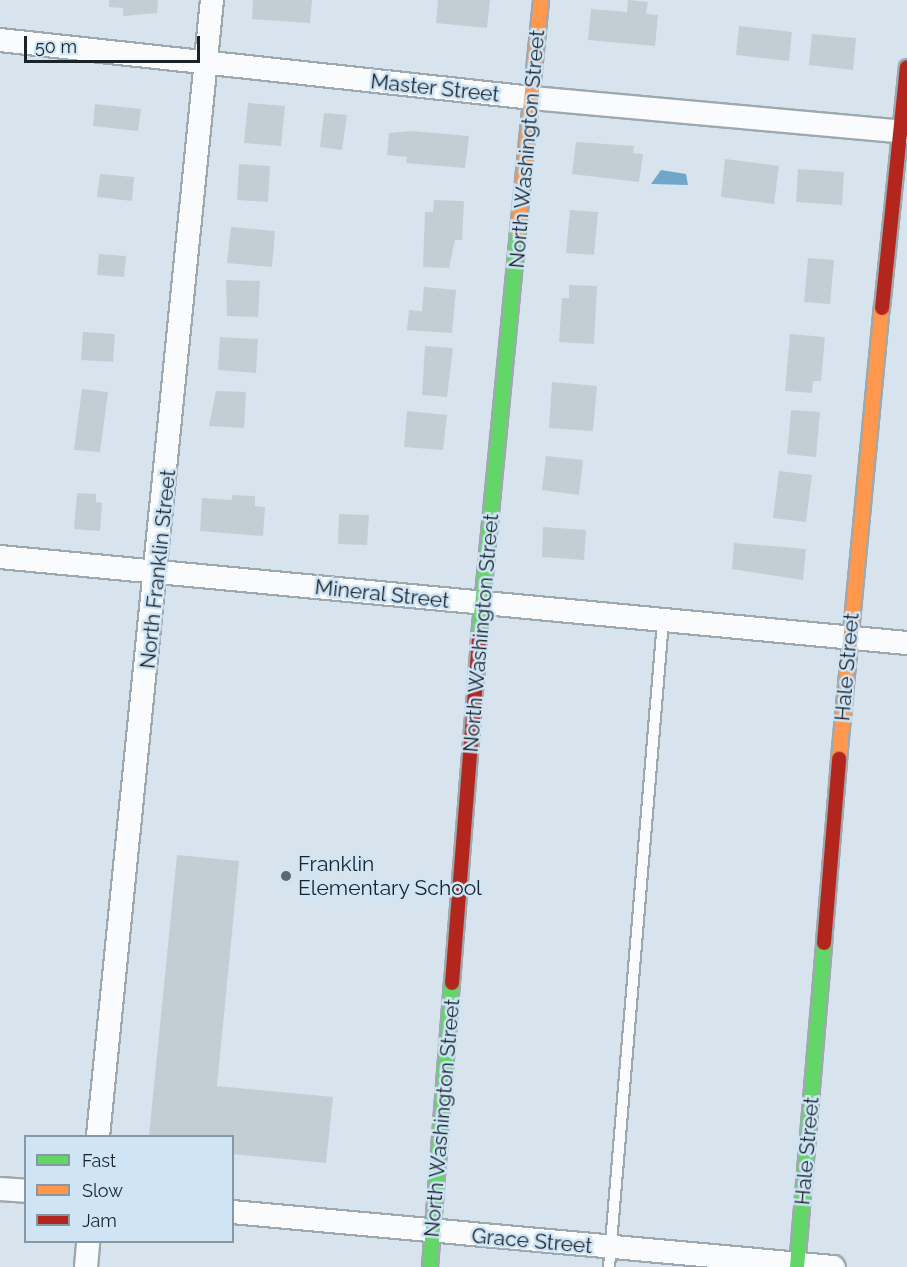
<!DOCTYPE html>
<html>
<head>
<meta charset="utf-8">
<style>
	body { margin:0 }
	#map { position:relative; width:907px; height:1267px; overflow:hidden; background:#d8e4ed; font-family:Raleway,sans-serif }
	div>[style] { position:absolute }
	.water>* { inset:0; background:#70a6ca }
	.building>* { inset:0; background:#c3cdd4 }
	.roads { filter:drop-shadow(2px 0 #9ea8af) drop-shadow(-2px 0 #9ea8af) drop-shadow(0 2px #9ea8af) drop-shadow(0 -2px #9ea8af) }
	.lane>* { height:10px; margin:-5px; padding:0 5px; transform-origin:5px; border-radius:5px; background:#f9fbfc }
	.street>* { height:22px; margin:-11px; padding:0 11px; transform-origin:11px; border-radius:11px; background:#f9fbfc }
	.fast>* { height:14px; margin:-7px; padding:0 7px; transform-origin:7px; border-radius:7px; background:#63d668 }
	.slow>* { height:14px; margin:-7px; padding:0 7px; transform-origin:7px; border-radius:7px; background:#ff974d }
	.jam>* { height:14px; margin:-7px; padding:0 7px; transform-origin:7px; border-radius:7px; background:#b3261e }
	.dots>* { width:16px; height:16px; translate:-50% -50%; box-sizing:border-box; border:3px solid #cfe5f6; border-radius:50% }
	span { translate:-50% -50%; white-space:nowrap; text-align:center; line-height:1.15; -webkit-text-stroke:5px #cfe5f6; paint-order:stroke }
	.street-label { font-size:21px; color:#1a2329 }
	.poi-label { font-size:21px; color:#1a2329 }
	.left { translate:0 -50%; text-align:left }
	.legend { position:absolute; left:24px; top:1135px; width:210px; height:108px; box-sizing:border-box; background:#cfe5f6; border:2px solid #8797a4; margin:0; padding:8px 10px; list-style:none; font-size:18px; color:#1a2329 }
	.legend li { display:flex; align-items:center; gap:12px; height:30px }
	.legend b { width:30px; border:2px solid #8797a4 }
	.scale { position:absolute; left:24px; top:36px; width:176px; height:27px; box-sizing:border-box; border:3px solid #1a2329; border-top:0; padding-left:8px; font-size:18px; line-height:21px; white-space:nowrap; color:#1a2329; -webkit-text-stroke:4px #cfe5f6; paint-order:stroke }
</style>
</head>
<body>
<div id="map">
	<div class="water">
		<i style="clip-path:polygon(661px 170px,686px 174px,688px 185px,651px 184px)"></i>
	</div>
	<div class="building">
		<i style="clip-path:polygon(109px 0,158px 0,157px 13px,123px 16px,123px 8px,109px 7px)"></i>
		<i style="clip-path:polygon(253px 0,312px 0,310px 23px,252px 19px)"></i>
		<i style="clip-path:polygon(438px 0,490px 0,487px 28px,436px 23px)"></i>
		<i style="clip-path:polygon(628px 0,648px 2px,646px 14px,658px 15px,655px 46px,588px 40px,591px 9px,627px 12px)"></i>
		<i style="clip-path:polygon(739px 26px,792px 32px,789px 61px,736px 55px)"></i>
		<i style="clip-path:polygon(812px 34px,856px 38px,853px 70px,809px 65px)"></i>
		<i style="clip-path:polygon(248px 103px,285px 106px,281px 146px,244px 143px)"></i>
		<i style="clip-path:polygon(95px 104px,141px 109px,138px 131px,93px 126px)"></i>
		<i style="clip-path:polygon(324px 113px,347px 115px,342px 150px,320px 147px)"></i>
		<i style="clip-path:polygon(411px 131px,469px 136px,465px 168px,406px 163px,407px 157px,387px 155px,389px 133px)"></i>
		<i style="clip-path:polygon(576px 142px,634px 146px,633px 153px,643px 154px,639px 182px,572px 174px)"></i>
		<i style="clip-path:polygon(725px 159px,779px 166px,774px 204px,721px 197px)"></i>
		<i style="clip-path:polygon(239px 164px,270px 166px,268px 202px,237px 200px)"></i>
		<i style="clip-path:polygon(798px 169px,844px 172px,842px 205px,796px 202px)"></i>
		<i style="clip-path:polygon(100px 174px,134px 177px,132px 201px,97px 197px)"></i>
		<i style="clip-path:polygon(434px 200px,464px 201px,462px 240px,455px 240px,449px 268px,423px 267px,425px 212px,433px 212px)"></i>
		<i style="clip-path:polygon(570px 210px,598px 212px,594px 255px,566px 253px)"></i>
		<i style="clip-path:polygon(231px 227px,275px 231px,272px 267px,227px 263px)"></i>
		<i style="clip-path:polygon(99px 254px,126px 256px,124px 277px,97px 275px)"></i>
		<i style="clip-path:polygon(808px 258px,834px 260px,830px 304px,804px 302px)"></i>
		<i style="clip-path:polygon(226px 280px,260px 281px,258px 317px,227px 316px)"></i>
		<i style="clip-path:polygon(569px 285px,597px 286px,594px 344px,559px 342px,562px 298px,569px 298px)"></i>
		<i style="clip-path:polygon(424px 287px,456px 290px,452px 333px,407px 330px,409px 310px,422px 311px)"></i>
		<i style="clip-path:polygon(83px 332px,115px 334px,113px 362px,81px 360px)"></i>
		<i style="clip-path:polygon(790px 334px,825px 337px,821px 381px,813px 381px,812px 393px,785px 391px)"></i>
		<i style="clip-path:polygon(220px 337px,258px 339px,256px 373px,218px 370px)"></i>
		<i style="clip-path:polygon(425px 346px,453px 348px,447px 397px,422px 395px)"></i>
		<i style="clip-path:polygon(552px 382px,597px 386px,593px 431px,549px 428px)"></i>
		<i style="clip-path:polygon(82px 389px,108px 392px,100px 452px,74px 450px)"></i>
		<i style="clip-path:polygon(216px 391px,246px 392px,244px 428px,209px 426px)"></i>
		<i style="clip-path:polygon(791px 410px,820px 412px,816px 457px,787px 454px)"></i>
		<i style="clip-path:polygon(407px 411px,447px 415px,443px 450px,404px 447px)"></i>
		<i style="clip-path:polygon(546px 456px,583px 460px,579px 495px,542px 490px)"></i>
		<i style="clip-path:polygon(779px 471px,812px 475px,806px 522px,773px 518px)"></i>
		<i style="clip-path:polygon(77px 493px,96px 494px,96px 502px,102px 503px,100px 531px,74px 529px)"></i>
		<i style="clip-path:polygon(232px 495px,255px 496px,255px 506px,265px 507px,263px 536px,200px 531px,202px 498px,232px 500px)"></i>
		<i style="clip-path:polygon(339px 514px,369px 515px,367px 545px,338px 544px)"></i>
		<i style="clip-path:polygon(543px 527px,586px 530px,584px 560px,542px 557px)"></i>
		<i style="clip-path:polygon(734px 543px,806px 549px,803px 580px,732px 569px)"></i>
		<i style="clip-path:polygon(177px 855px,239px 861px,217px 1086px,333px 1097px,326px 1163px,232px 1154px,232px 1136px,149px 1136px)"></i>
	</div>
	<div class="roads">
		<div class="lane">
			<i style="left:609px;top:1267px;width:648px;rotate:-85.22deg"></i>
		</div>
		<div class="street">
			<i style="left:0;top:40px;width:535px;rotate:6.22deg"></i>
			<i style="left:532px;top:98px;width:377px;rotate:5.2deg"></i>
			<i style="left:0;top:557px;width:911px;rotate:5.42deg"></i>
			<i style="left:98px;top:1136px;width:1142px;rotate:-84.27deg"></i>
			<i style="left:0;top:1189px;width:26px;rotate:4deg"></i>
			<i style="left:232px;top:1212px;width:604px;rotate:5.23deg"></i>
			<i style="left:86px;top:1267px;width:25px;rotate:-85deg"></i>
		</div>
		<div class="fast">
			<i style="left:479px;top:637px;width:408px;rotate:-84.5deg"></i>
			<i style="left:430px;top:1267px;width:285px;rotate:-85.6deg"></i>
			<i style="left:797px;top:1267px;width:325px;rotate:-85.2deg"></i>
		</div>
		<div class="slow">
			<i style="left:518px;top:231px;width:232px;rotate:-84.3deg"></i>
			<i style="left:839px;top:759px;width:453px;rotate:-84.6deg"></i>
		</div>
		<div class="jam">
			<i style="left:882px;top:308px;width:242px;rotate:-84.1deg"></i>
			<i style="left:824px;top:943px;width:185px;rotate:-85.3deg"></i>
			<i style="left:452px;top:983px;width:347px;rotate:-85.5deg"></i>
		</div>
	</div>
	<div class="dots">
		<i style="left:286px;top:876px;background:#5c676e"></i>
	</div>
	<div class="street-label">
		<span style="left:435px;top:88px;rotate:6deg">Master Street</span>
		<span style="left:527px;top:149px;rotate:-85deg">North Washington Street</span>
		<span style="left:158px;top:569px;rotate:-84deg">North Franklin Street</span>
		<span style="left:382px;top:594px;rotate:6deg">Mineral Street</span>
		<span style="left:481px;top:633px;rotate:-85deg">North Washington Street</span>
		<span style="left:847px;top:667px;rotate:-85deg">Hale Street</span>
		<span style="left:442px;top:1118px;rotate:-85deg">North Washington Street</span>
		<span style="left:807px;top:1151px;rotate:-85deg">Hale Street</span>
		<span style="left:532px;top:1241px;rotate:5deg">Grace Street</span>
	</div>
	<div class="poi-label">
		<span class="left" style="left:298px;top:876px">Franklin<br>Elementary School</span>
	</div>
	<ul class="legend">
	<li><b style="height:8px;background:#63d668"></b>Fast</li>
	<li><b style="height:8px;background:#ff974d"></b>Slow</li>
	<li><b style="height:8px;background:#b3261e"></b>Jam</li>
	</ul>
	<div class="scale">50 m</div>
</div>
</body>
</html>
